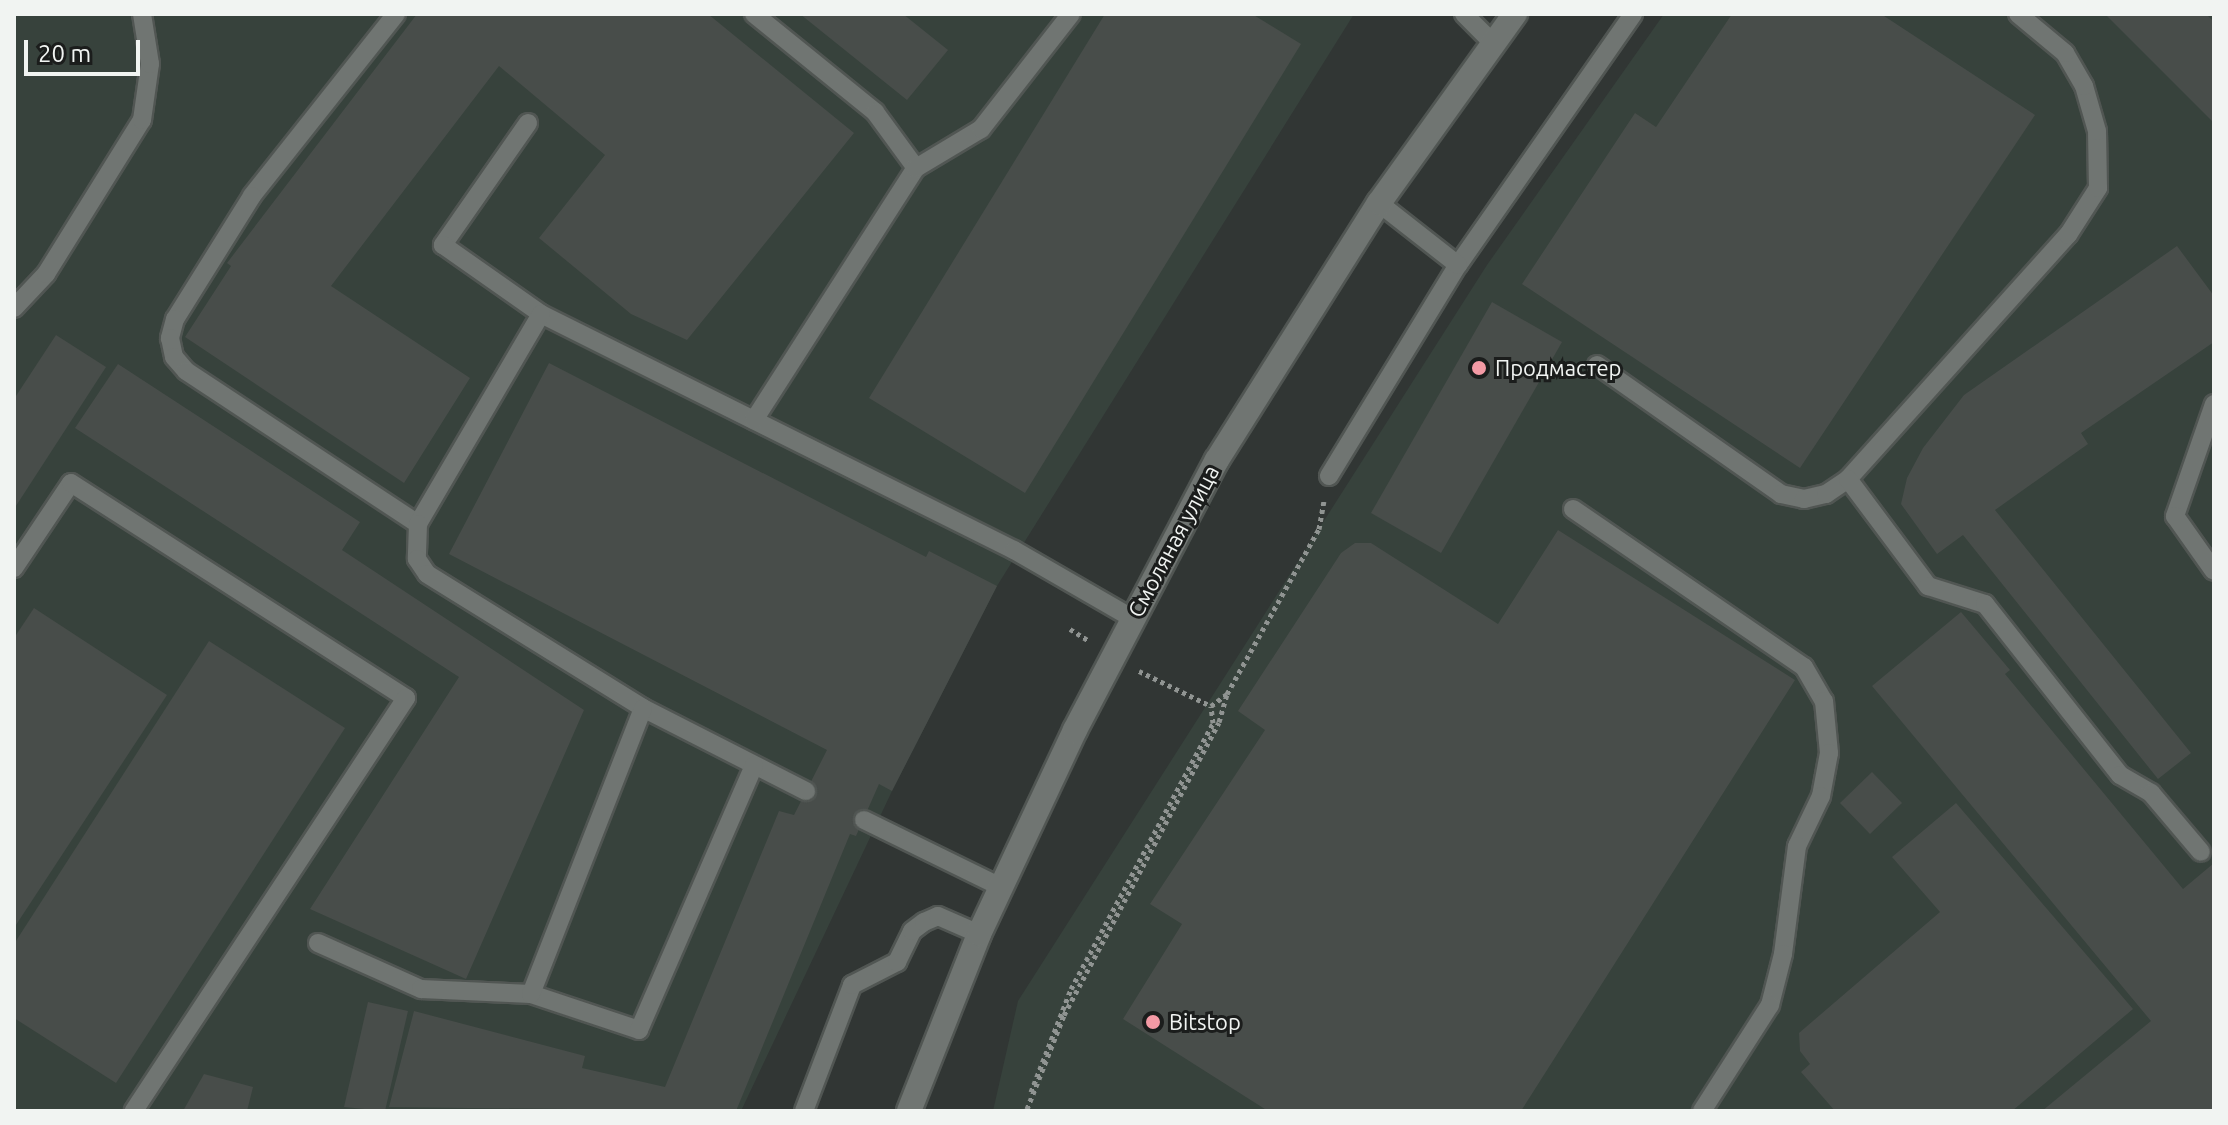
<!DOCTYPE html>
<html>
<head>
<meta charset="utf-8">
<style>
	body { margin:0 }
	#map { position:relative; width:2228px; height:1125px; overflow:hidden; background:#313634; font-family:Ubuntu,sans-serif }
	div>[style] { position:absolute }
	.built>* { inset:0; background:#37423c }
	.building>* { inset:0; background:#484d4a }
	.path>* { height:5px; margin-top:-2.5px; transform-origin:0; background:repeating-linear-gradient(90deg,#909492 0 4px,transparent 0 8px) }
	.roads { filter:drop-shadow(2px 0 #515653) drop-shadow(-2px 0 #515653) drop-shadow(0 2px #515653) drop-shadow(0 -2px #515653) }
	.lane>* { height:18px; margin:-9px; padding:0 9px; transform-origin:9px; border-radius:9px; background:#707572 }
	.street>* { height:24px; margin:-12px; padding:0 12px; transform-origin:12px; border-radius:12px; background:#707572 }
	.dots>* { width:22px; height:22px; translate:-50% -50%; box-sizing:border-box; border:4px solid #1b1d1c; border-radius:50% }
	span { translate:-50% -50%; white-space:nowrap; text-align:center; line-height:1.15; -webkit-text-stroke:6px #1b1d1c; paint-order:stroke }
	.poi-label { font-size:22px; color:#f1f4f2 }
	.left { translate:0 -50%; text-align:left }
	.street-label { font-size:22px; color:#f1f4f2 }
	.frame { position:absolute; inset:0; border:16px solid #f1f4f2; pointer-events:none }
	.scale { position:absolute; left:24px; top:40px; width:116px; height:36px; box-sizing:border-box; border:4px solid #f1f4f2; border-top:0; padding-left:10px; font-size:24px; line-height:28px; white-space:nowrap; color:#f1f4f2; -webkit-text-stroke:6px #1b1d1c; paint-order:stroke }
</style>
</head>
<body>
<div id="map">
	<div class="built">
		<i style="clip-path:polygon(14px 14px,1354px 14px,997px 586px,892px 791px,741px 1111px,14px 1111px)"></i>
		<i style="clip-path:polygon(1664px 14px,2214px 14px,2214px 1111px,993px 1111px,1018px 1001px,1487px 265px)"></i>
	</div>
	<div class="building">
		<i style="clip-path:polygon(417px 14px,708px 14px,854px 133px,687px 340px,631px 314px,539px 238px,605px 155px,499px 66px,331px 286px,470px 378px,404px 483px,185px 337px,231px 266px,227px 263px)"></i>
		<i style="clip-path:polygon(800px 14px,903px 14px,948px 50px,907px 100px)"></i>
		<i style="clip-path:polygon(1105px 14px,1252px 14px,1301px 44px,1025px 493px,869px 398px)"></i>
		<i style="clip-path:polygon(1732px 14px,1881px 14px,2035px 115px,1800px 468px,1522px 284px,1635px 113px,1656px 127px)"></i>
		<i style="clip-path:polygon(2105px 14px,2206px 14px,2214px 22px,2214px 123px)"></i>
		<i style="clip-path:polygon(2177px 246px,2214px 296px,2214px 342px,2081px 433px,2088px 444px,1995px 510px,2191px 753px,2158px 779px,1963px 535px,1937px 554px,1901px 504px,1907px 478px,1923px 448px,1964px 395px)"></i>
		<i style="clip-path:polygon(1492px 302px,1562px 342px,1441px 553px,1371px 513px)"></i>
		<i style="clip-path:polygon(56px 335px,106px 367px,14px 509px,14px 399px)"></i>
		<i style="clip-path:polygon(549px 363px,926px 557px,929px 551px,997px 586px,892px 791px,879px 784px,856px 836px,850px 834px,736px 1111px,389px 1107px,414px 1011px,585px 1056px,582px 1068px,665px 1087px,779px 811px,794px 815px,827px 750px,449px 554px)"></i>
		<i style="clip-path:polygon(118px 364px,360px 522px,342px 550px,584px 710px,466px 979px,310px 909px,459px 677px,75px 428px)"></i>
		<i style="clip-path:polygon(1558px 530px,1795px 680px,1521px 1111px,1268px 1111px,1123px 1019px,1182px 924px,1150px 904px,1265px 730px,1238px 711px,1341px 553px,1355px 543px,1371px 543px,1498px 624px)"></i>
		<i style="clip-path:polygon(34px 608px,167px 695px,14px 928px,14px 638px)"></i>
		<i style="clip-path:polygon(1961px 612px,2010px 670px,2005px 674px,2183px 889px,2214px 863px,2214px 1111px,2042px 1111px,2151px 1021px,1872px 686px)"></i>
		<i style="clip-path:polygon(209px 641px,345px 728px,116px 1083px,14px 1018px,14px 944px)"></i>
		<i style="clip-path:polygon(1872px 772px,1902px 803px,1870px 834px,1840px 803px)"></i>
		<i style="clip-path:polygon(1956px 803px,2133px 1009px,2012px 1111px,1835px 1111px,1801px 1072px,1810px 1064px,1800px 1051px,1799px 1033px,1940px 912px,1892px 857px)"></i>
		<i style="clip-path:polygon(368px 1002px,408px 1011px,385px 1111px,344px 1107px)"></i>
		<i style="clip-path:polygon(204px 1074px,253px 1087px,247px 1111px,183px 1111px)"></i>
	</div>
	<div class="path">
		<i style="left:1070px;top:629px;width:22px;rotate:32deg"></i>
		<i style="left:1139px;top:671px;width:80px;rotate:25.9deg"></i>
		<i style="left:1211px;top:706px;width:20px;rotate:-37deg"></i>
		<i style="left:1227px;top:694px;width:189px;rotate:-60.9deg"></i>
		<i style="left:1319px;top:529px;width:28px;rotate:-80deg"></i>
		<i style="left:1031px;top:1092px;width:110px;rotate:-68.8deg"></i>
		<i style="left:1071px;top:989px;width:302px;rotate:-61.9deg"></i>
		<i style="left:1213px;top:723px;width:17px;rotate:-97deg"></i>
		<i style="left:1027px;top:1109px;width:101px;rotate:-68.5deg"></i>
		<i style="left:1064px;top:1015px;width:331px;rotate:-62.1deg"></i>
		<i style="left:1219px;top:722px;width:29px;rotate:-74deg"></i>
	</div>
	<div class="roads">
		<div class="lane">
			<i style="left:396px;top:14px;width:232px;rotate:128.4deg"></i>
			<i style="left:252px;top:196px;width:145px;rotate:122deg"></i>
			<i style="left:175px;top:319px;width:20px;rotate:105deg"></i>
			<i style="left:170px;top:338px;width:19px;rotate:78deg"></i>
			<i style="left:174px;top:357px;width:18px;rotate:49deg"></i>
			<i style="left:186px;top:371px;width:278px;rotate:33.4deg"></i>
			<i style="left:754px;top:14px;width:156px;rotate:39deg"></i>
			<i style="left:875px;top:112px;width:69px;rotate:53.8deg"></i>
			<i style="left:1464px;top:14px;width:40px;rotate:45deg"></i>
			<i style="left:528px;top:123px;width:149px;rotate:124.9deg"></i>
			<i style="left:443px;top:245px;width:120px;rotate:35.1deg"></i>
			<i style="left:541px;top:314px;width:529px;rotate:26.52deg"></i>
			<i style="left:1014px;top:550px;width:136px;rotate:30deg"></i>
			<i style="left:1458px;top:265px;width:306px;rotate:-55.1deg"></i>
			<i style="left:14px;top:308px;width:47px;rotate:-46.7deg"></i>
			<i style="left:46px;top:274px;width:181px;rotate:-58.1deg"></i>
			<i style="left:142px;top:120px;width:57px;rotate:-81.9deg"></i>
			<i style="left:150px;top:64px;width:51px;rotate:-99.1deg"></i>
			<i style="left:541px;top:314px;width:243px;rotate:120.4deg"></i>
			<i style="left:418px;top:524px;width:35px;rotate:92deg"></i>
			<i style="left:417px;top:559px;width:18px;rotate:56deg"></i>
			<i style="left:427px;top:574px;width:254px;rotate:31.8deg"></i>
			<i style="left:643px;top:708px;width:183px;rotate:27deg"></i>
			<i style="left:1597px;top:365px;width:225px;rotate:35deg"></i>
			<i style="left:1781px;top:494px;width:24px;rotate:12deg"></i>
			<i style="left:1804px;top:499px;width:23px;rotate:-13deg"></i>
			<i style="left:1826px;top:494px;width:27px;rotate:-34deg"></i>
			<i style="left:1848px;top:479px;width:329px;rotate:-48deg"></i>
			<i style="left:2068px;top:235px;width:56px;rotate:-57.4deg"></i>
			<i style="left:2098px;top:188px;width:57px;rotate:-91deg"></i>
			<i style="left:2097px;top:131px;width:47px;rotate:-106.1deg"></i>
			<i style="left:2084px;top:86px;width:38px;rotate:-120deg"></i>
			<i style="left:2065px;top:53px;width:61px;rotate:-140.3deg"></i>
			<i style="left:2214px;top:404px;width:119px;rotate:109.2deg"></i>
			<i style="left:2175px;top:516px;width:67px;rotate:54.7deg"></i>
			<i style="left:754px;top:420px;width:300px;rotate:-57.3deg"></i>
			<i style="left:916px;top:168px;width:76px;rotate:-31deg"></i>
			<i style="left:981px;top:129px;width:146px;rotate:-52deg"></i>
			<i style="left:1329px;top:476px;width:247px;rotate:-58.6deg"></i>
			<i style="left:1458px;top:265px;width:100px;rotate:-141.9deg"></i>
			<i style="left:1848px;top:479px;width:134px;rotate:53.2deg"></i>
			<i style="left:1928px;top:586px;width:60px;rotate:17.5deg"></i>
			<i style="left:1985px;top:604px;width:218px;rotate:51.7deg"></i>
			<i style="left:2120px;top:775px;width:36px;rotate:30deg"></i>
			<i style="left:2151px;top:793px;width:77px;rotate:49.7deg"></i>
			<i style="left:1573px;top:509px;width:280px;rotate:34.4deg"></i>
			<i style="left:1804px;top:667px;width:39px;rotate:60deg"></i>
			<i style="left:1824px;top:701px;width:52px;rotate:84.5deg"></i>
			<i style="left:1829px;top:753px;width:44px;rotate:100.5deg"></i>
			<i style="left:1821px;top:796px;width:55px;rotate:115.6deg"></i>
			<i style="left:1797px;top:846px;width:109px;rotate:97.4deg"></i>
			<i style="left:1783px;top:954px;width:53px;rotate:104.3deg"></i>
			<i style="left:1770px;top:1005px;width:126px;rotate:122.7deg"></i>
			<i style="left:14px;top:568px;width:102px;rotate:-56.2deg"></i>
			<i style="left:71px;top:483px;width:398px;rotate:32.7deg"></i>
			<i style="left:406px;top:698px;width:495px;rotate:123.4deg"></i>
			<i style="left:864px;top:820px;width:153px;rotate:26.1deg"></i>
			<i style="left:318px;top:943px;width:113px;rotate:24.1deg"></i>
			<i style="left:421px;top:989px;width:110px;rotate:2.6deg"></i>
			<i style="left:531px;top:994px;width:114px;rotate:18.4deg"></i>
			<i style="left:639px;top:1030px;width:288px;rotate:-66.5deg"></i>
			<i style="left:531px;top:994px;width:307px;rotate:-68.6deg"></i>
			<i style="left:804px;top:1111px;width:135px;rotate:-69.1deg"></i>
			<i style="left:852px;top:985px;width:51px;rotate:-27.1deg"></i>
			<i style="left:897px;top:962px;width:34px;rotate:-64deg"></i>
			<i style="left:912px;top:931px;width:15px;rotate:-37deg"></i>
			<i style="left:924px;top:922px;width:15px;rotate:-23deg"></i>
			<i style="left:938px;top:916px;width:45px;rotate:23.7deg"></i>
		</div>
		<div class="street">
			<i style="left:909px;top:1111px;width:190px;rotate:-68.4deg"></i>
			<i style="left:979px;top:934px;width:225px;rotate:-64.8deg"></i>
			<i style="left:1075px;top:730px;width:305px;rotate:-62.3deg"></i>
			<i style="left:1217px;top:460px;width:304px;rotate:-57.8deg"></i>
			<i style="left:1379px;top:203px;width:233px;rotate:-54.3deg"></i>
		</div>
	</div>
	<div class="dots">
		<i style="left:1479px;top:368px;background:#f49aa5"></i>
		<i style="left:1153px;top:1022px;background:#f49aa5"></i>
	</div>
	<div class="poi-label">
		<span class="left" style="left:1495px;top:368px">Продмастер</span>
		<span class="left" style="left:1169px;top:1022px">Bitstop</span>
	</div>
	<div class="street-label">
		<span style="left:1173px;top:541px;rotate:-62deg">Смоляная улица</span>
	</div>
	<div class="frame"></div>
	<div class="scale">20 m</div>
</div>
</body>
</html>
